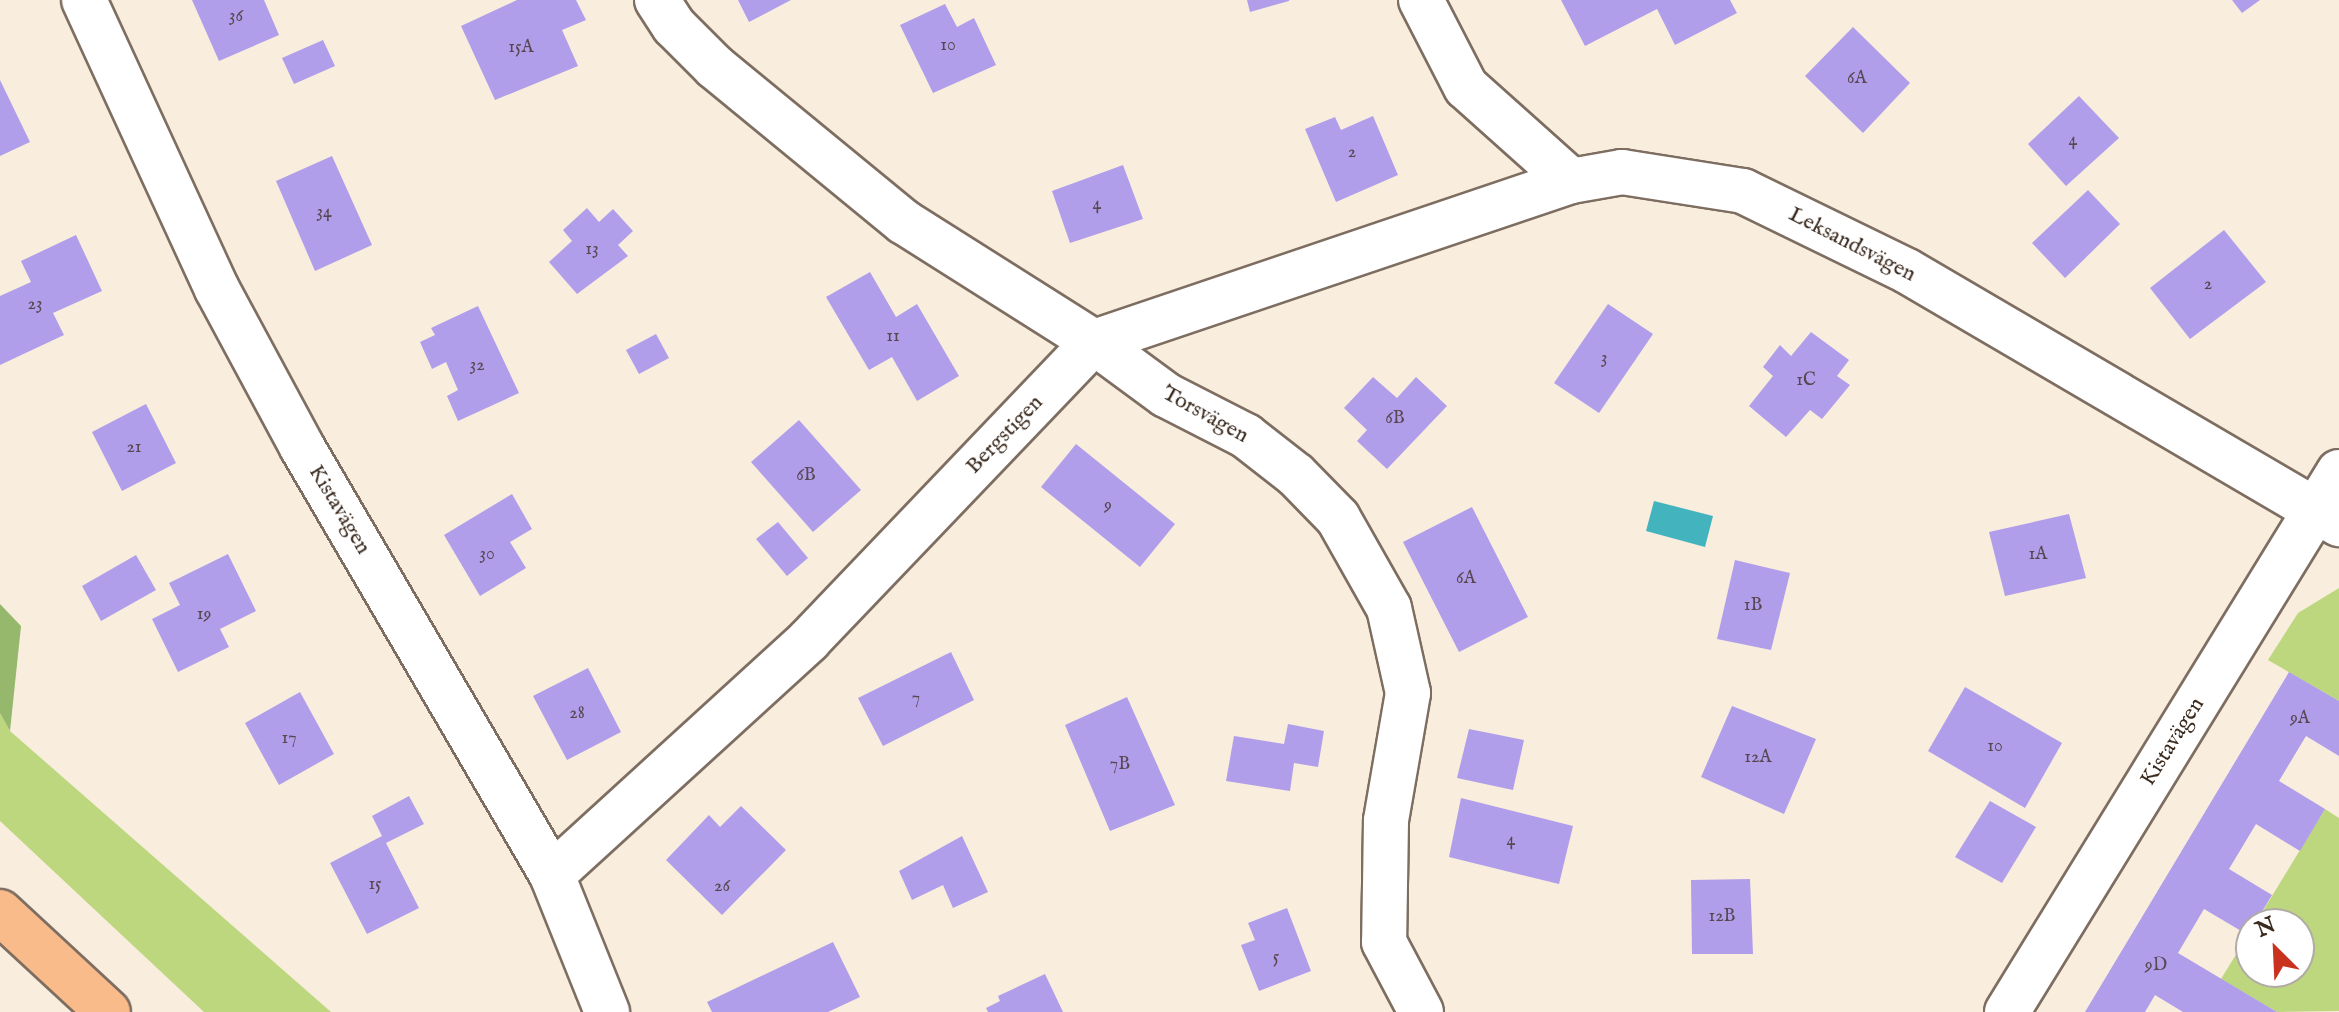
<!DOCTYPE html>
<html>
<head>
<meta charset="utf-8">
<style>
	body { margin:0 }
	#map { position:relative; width:2339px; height:1012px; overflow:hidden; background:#f9edde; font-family:"IM FELL English",serif }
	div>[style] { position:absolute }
	.green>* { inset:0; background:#bcd77d }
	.forest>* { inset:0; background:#95b86c }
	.water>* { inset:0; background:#43b3bd }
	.building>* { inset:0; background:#b09eea }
	.roads { filter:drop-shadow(2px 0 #7e6e61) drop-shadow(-2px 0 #7e6e61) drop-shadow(0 2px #7e6e61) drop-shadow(0 -2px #7e6e61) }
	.minor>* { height:44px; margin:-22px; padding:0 22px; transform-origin:22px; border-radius:22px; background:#fff }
	.highway>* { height:44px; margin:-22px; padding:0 22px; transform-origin:22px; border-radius:22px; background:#fabb8b }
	span { translate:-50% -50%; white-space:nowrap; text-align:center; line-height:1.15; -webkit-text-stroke:7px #fff; paint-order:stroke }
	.number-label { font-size:18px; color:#584751 }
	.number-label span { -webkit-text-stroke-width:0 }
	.street-label { font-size:22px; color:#3b2a1e }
	.north { position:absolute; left:2235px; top:908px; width:80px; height:80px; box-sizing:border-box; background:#fff; border:2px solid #b1aaa5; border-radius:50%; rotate:336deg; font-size:22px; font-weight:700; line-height:32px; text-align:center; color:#3b2a1e }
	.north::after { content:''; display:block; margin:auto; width:28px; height:36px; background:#c8321e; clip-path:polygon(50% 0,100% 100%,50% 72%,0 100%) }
</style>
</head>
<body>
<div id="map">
	<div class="green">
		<i style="clip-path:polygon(2339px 588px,2339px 701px,2268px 660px,2298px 613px)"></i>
		<i style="clip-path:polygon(0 713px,10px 731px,331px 1012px,204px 1012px,0 821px)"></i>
		<i style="clip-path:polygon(2325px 809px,2339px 818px,2339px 1011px,2277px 1012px,2221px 979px,2251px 930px,2251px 972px,2299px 972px,2299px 924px,2255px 924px)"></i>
	</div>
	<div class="forest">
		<i style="clip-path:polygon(0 604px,21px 626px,10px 731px,0 713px)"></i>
	</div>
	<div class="water">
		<i style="clip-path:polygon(1654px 501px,1713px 516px,1705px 547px,1646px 531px)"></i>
	</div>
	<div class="building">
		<i style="clip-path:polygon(192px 0,264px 0,279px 35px,219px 61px)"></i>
		<i style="clip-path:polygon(517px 0,576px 0,586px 20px,562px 30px,578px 66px,495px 100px,461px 26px)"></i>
		<i style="clip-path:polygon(738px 0,791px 0,749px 22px)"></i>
		<i style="clip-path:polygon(1247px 0,1289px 0,1289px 1px,1250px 12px)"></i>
		<i style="clip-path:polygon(1561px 0,1730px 0,1737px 13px,1675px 45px,1657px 9px,1585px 46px)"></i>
		<i style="clip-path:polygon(2232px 0,2260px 0,2242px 13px)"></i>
		<i style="clip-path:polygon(945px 4px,957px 27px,974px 18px,996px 65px,933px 93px,900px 25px)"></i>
		<i style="clip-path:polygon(1853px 27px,1910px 83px,1863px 133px,1805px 76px)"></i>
		<i style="clip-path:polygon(323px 40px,335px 66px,294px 84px,282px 58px)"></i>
		<i style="clip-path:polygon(0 80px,30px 142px,0 156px)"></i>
		<i style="clip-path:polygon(2079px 96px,2119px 138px,2066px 186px,2028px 144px)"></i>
		<i style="clip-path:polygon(1373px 116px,1398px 175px,1336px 202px,1305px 129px,1335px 117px,1341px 130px)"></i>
		<i style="clip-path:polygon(332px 156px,372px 245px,315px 271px,276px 181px)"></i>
		<i style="clip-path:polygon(1123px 165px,1143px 219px,1070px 243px,1052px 191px)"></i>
		<i style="clip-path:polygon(2088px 190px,2120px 224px,2065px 278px,2032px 243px)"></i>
		<i style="clip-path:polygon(587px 208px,599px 222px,613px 209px,633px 231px,618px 245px,628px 256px,577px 294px,549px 262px,572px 241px,563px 230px)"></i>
		<i style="clip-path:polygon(2224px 230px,2266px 282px,2190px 339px,2150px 288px)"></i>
		<i style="clip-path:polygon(76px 235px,102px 291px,53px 313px,64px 335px,0 365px,0 296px,31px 282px,21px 261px)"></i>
		<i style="clip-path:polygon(870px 272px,896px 317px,917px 304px,959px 376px,917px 401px,892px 357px,869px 370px,826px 297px)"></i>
		<i style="clip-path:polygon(1608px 304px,1653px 334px,1599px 413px,1554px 383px)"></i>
		<i style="clip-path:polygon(478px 306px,519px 393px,458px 421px,447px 396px,458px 390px,446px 362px,432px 369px,420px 342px,435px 335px,431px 328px)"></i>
		<i style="clip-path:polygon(1811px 332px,1849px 360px,1837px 376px,1850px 385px,1822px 419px,1810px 410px,1786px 437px,1749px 406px,1773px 376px,1763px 367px,1780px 345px,1791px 356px)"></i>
		<i style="clip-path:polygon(656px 334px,669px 358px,639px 374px,626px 350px)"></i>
		<i style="clip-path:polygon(1373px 377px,1397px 398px,1416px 377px,1447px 406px,1387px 469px,1357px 441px,1367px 430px,1344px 408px)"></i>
		<i style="clip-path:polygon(146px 404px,176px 463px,122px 491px,92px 432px)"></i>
		<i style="clip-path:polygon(799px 420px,861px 490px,813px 532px,751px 462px)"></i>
		<i style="clip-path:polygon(1076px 444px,1175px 524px,1140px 567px,1041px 487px)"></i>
		<i style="clip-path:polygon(512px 494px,532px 529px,510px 542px,526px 568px,480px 596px,444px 535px)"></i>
		<i style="clip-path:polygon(1472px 507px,1528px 617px,1459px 652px,1403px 542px)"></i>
		<i style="clip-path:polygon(2069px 514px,2086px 578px,2005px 596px,1989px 532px)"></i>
		<i style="clip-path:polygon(778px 522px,808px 558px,787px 576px,756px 539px)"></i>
		<i style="clip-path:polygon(228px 554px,256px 611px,220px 629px,229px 647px,178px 672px,152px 619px,180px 605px,169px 583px)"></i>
		<i style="clip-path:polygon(136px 555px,156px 590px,101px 621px,82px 586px)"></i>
		<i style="clip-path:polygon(1735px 560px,1790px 573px,1771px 650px,1717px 639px)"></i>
		<i style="clip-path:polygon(951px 652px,974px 700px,883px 746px,858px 698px)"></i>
		<i style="clip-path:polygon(588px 668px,621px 732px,567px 760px,533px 696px)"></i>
		<i style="clip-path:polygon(2289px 672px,2339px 701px,2339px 756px,2306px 736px,2279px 781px,2325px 809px,2300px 851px,2256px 824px,2229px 869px,2272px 895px,2248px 935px,2204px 909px,2178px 953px,2277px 1012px,2183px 1012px,2155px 995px,2145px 1012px,2085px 1012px)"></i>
		<i style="clip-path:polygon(1965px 687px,2062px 743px,2025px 808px,1928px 751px)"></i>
		<i style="clip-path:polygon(300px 692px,334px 754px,279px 785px,245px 723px)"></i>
		<i style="clip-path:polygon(1127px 697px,1175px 805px,1110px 831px,1065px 725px)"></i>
		<i style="clip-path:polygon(1732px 706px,1816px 739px,1784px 814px,1701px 777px)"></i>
		<i style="clip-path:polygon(1288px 724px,1324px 731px,1318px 767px,1294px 763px,1290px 791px,1226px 781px,1234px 736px,1284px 744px)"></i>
		<i style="clip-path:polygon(1469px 729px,1524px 740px,1513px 790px,1457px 778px)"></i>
		<i style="clip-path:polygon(409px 796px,424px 824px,386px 843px,419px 908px,367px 934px,330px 863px,382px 836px,372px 816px)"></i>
		<i style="clip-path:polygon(1461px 798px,1573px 826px,1559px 884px,1449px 857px)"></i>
		<i style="clip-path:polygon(1990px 801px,2036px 827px,2002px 883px,1955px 857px)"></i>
		<i style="clip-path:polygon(741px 806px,786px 850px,722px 915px,666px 860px,709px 815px,720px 827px)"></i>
		<i style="clip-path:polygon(962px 836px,988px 892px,953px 908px,943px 885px,912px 900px,899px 871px)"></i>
		<i style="clip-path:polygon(1750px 879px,1753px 954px,1692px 954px,1691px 880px)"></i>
		<i style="clip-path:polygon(1287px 908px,1311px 971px,1259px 991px,1241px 945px,1255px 940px,1248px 923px)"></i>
		<i style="clip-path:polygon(833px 942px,860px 997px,828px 1012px,712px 1012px,707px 1002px)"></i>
		<i style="clip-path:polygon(1045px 974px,1063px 1012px,988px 1012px,986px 1008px,1000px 1001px,998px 996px)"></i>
	</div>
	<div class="roads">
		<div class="minor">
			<i style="left:84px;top:0;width:318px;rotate:65.3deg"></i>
			<i style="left:217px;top:289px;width:179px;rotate:61.7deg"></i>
			<i style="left:302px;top:447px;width:496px;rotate:59.7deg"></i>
			<i style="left:552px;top:875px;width:148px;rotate:68.1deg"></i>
			<i style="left:657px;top:0;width:31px;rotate:57deg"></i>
			<i style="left:674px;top:26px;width:58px;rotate:45deg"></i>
			<i style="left:715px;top:67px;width:244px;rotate:39.4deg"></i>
			<i style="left:904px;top:222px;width:225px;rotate:32.3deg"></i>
			<i style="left:1094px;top:342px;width:89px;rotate:36.4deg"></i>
			<i style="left:1166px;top:395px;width:90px;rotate:27.1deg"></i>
			<i style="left:1246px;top:436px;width:63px;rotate:38deg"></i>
			<i style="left:1296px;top:475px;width:60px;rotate:45.7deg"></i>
			<i style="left:1338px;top:518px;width:103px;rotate:60.5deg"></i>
			<i style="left:1389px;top:608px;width:87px;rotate:77.4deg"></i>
			<i style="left:1408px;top:693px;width:130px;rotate:99.8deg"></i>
			<i style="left:1386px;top:821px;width:121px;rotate:90.9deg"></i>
			<i style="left:1384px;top:942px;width:79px;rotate:62.1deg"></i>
			<i style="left:1421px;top:0;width:98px;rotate:62.7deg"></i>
			<i style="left:1466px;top:87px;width:141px;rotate:41.8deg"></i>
			<i style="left:552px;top:875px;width:348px;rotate:-42.4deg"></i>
			<i style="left:809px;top:640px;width:412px;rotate:-46.3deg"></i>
			<i style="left:1094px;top:342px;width:503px;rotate:-18.65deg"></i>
			<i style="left:1571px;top:181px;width:52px;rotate:-10deg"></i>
			<i style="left:1622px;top:172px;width:122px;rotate:8.9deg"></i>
			<i style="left:1743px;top:191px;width:182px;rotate:26deg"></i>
			<i style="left:1907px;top:271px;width:501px;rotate:30.36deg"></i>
			<i style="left:2007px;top:1012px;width:634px;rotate:-58.42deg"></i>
		</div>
		<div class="highway">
			<i style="left:0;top:912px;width:147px;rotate:42.8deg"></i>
		</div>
	</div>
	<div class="number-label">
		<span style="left:236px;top:17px">36</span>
		<span style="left:948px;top:46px">10</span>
		<span style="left:521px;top:48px">15A</span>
		<span style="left:1857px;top:79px">6A</span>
		<span style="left:2073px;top:141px">4</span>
		<span style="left:1352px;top:153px">2</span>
		<span style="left:1097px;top:205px">4</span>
		<span style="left:324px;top:213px">34</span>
		<span style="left:592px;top:250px">13</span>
		<span style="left:2208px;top:285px">2</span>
		<span style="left:35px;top:305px">23</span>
		<span style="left:893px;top:337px">11</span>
		<span style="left:1604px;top:359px">3</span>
		<span style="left:477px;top:366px">32</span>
		<span style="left:1806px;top:381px">1C</span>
		<span style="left:1395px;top:419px">6B</span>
		<span style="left:134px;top:448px">21</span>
		<span style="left:806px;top:476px">6B</span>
		<span style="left:1108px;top:506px">9</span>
		<span style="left:487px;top:555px">30</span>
		<span style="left:2038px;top:555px">1A</span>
		<span style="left:1466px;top:579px">6A</span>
		<span style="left:1753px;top:606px">1B</span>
		<span style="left:204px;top:615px">19</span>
		<span style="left:916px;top:699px">7</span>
		<span style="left:577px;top:714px">28</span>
		<span style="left:2300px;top:719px">9A</span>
		<span style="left:289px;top:739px">17</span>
		<span style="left:1995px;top:747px">10</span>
		<span style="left:1758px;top:758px">12A</span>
		<span style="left:1120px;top:765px">7B</span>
		<span style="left:1511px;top:841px">4</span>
		<span style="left:375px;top:885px">15</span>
		<span style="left:722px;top:887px">26</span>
		<span style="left:1722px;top:917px">12B</span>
		<span style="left:1276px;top:958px">5</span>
		<span style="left:2156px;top:966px">9D</span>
	</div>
	<div class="street-label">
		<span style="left:1852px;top:245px;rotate:27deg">Leksandsvägen</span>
		<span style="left:1205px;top:415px;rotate:29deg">Torsvägen</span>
		<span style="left:1005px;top:435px;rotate:-46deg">Bergstigen</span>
		<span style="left:339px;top:510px;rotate:59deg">Kistavägen</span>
		<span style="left:2173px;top:742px;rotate:-58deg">Kistavägen</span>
	</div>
	<div class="north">N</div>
</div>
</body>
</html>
